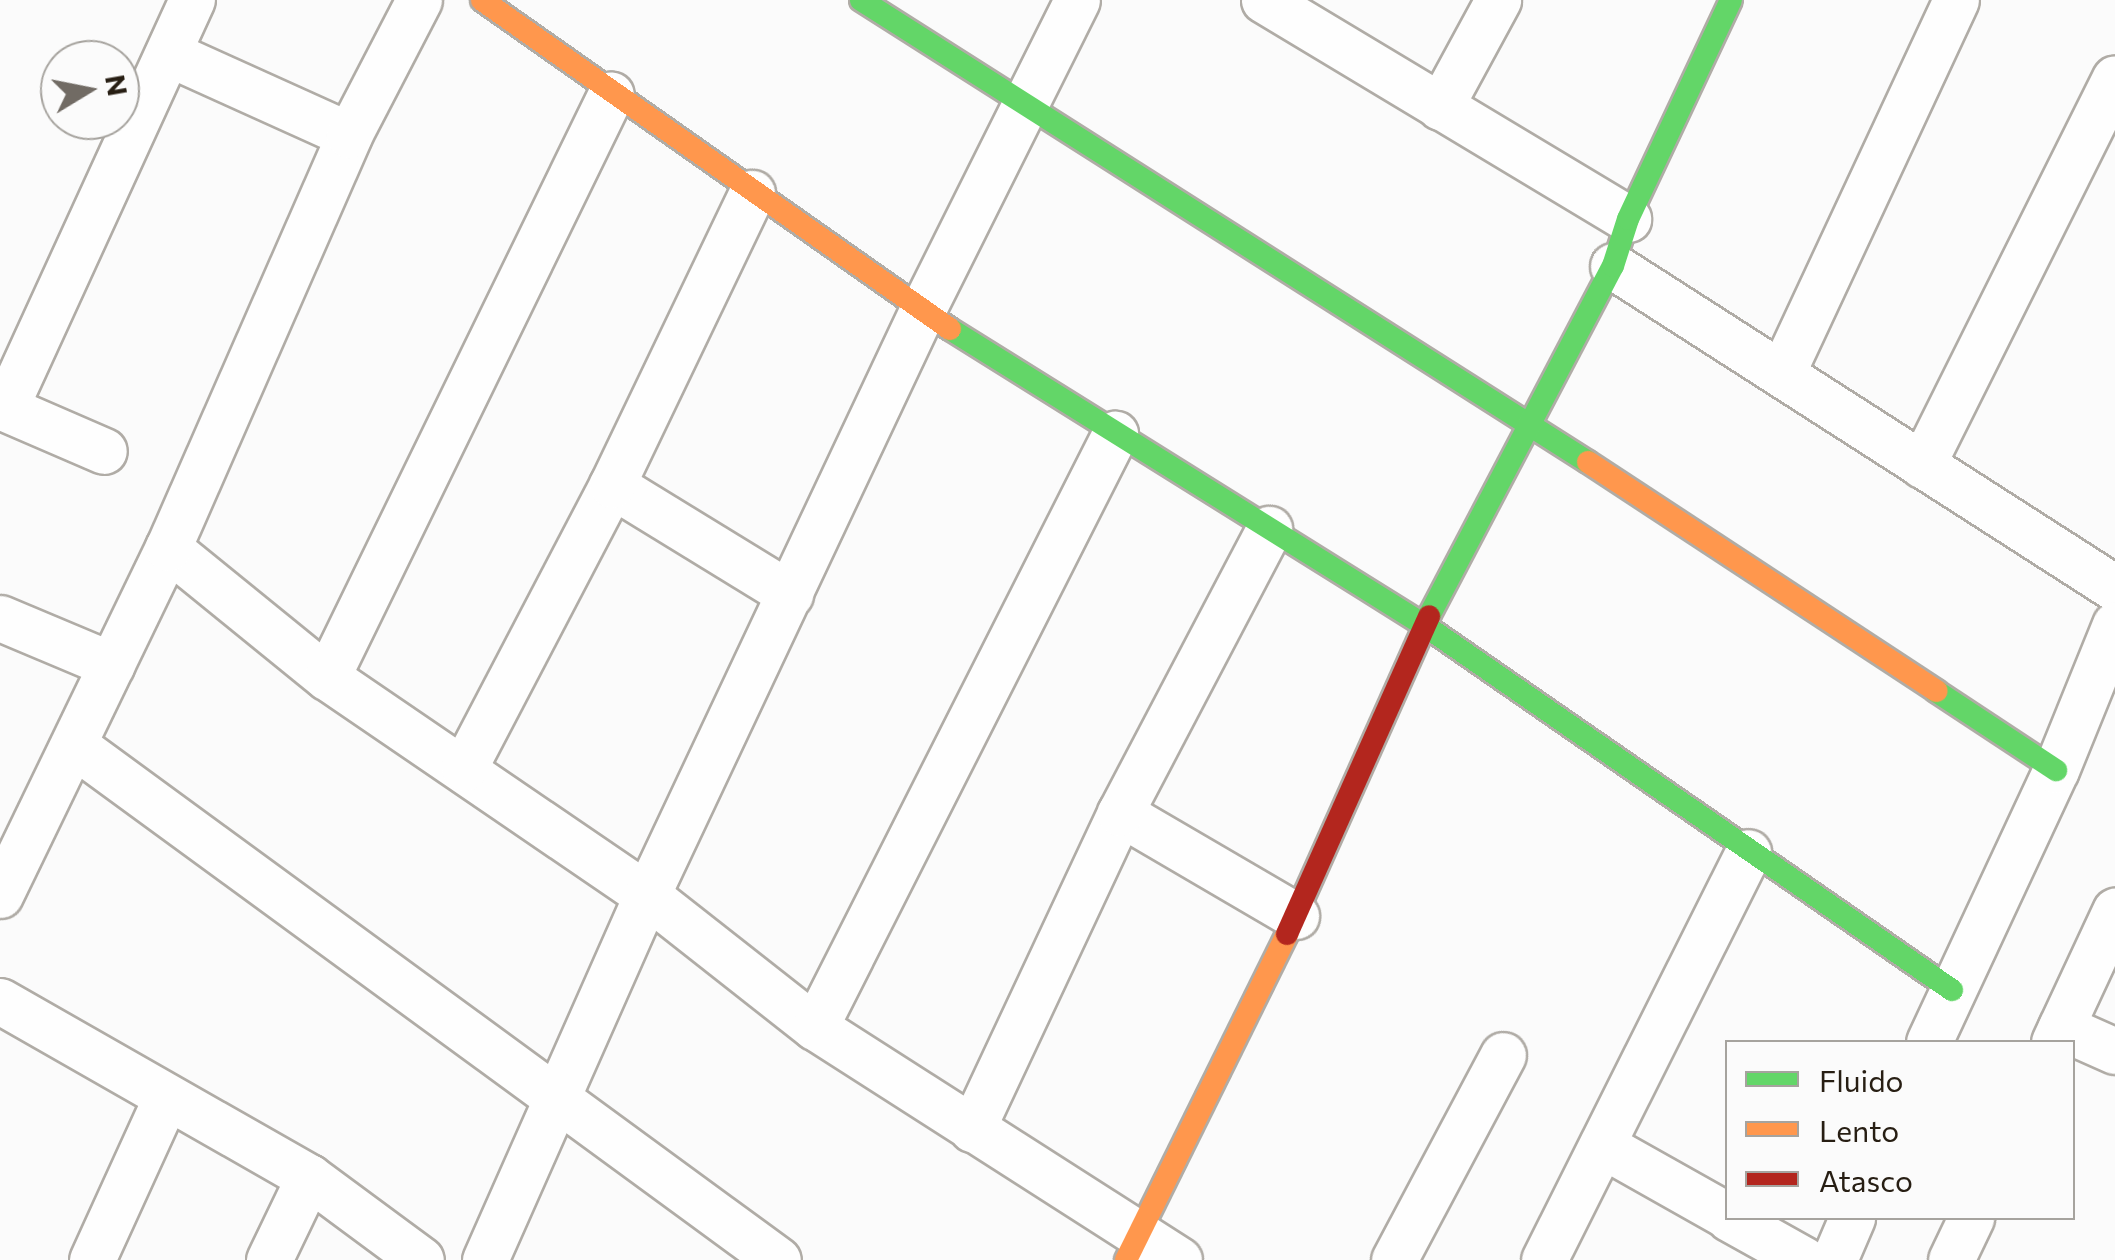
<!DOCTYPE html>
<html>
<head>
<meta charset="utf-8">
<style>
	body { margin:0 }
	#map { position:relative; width:2115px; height:1260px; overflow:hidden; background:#fbfbfb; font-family:Commissioner,sans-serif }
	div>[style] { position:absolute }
	.roads { filter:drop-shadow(2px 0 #b0aca6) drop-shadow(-2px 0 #b0aca6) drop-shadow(0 2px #b0aca6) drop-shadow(0 -2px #b0aca6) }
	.street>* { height:45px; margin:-22.5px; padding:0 22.5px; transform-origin:22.5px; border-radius:22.5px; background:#fefefe }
	.fast>* { height:22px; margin:-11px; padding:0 11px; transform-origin:11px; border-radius:11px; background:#63d668 }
	.slow>* { height:22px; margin:-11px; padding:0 11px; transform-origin:11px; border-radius:11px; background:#ff974d }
	.jam>* { height:22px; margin:-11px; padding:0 11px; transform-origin:11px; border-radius:11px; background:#b3261e }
	span { translate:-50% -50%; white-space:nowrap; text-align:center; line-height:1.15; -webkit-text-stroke:8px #fbfbfb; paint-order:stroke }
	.legend { position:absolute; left:1725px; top:1040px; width:350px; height:180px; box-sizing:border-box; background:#fbfbfb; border:2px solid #a6a39e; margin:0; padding:12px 18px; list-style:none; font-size:30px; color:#271e13 }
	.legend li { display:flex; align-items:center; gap:20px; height:50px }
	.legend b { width:50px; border:2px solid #a6a39e }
	.north { position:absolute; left:40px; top:40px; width:100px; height:100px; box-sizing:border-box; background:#fbfbfb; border:2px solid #a6a39e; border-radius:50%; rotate:80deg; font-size:28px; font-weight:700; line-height:40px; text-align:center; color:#271e13 }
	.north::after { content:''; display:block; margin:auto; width:35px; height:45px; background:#716b64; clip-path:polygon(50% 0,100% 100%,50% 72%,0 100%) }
</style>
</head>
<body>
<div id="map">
	<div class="roads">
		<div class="street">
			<i style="left:1264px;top:0;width:425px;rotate:31deg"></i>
			<i style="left:170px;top:54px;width:196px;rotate:24.3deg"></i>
			<i style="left:1440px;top:107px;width:122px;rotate:-61.5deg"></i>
			<i style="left:1613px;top:266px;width:596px;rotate:32.68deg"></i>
			<i style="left:1783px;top:371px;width:409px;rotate:-65deg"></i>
			<i style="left:0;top:406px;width:113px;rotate:23.4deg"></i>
			<i style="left:5px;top:408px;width:449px;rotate:-65.4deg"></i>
			<i style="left:1922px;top:465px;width:432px;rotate:-63.5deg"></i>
			<i style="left:612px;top:485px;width:209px;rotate:31.5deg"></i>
			<i style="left:168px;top:548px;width:205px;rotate:39.1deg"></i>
			<i style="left:327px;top:677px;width:387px;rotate:34.3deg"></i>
			<i style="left:647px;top:895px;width:214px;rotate:38.2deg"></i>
			<i style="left:815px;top:1027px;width:432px;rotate:32.6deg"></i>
			<i style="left:0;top:618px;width:121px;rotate:22.8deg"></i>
			<i style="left:327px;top:677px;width:648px;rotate:-64.03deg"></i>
			<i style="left:74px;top:745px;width:872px;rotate:36.19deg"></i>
			<i style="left:464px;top:768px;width:319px;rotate:-62.4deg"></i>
			<i style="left:612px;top:485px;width:324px;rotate:-64.4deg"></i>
			<i style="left:1120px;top:813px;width:204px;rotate:30.3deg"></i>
			<i style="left:0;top:895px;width:386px;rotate:-64.2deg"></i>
			<i style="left:168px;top:548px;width:451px;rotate:-66.3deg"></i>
			<i style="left:349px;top:135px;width:152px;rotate:-62.6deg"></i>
			<i style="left:0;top:1001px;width:356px;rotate:29.7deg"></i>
			<i style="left:309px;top:1177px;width:139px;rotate:36.5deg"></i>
			<i style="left:815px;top:1027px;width:665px;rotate:-63.17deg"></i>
			<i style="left:2061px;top:1027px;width:59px;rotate:24deg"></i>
			<i style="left:1929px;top:1042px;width:300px;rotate:-65deg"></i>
			<i style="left:2056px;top:770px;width:157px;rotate:-67.9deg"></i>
			<i style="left:2054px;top:1042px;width:145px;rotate:-65deg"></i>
			<i style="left:972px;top:1129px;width:349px;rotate:-64.9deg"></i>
			<i style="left:1120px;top:813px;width:321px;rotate:-62.3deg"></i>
			<i style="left:1602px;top:1145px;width:145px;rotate:29.4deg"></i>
			<i style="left:1729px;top:1218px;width:86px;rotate:29.2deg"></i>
			<i style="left:92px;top:1260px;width:176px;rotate:-65.5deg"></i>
			<i style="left:269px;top:1260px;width:92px;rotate:-64.3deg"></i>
			<i style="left:485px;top:1260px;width:399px;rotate:-66.1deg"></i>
			<i style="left:647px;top:895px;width:646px;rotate:-64.78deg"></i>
			<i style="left:922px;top:311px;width:347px;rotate:-63.5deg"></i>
			<i style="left:1394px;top:1260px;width:232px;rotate:-62deg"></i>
			<i style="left:1544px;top:1260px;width:456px;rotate:-63.4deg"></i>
			<i style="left:1834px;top:1260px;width:46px;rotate:-66.8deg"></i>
			<i style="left:1951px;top:1260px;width:47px;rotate:-64.5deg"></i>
		</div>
		<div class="fast">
			<i style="left:861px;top:0;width:861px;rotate:32.44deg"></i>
			<i style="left:950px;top:329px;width:559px;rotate:31.98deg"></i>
			<i style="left:1424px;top:625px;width:642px;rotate:34.66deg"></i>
			<i style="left:1429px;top:616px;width:395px;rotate:-62.3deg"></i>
			<i style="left:1613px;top:266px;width:49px;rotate:-72.3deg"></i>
			<i style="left:1628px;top:219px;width:242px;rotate:-64.8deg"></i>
			<i style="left:1936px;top:691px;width:144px;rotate:33.4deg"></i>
		</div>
		<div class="slow">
			<i style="left:482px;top:0;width:572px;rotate:35.11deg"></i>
			<i style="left:1588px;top:462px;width:417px;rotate:33.3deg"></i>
			<i style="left:1126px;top:1260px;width:364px;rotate:-63.7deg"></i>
		</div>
		<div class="jam">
			<i style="left:1287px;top:934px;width:348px;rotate:-65.9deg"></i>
		</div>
	</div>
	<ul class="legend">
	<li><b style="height:12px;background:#63d668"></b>Fluido</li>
	<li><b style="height:12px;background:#ff974d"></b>Lento</li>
	<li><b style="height:12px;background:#b3261e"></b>Atasco</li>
	</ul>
	<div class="north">N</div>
</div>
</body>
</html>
